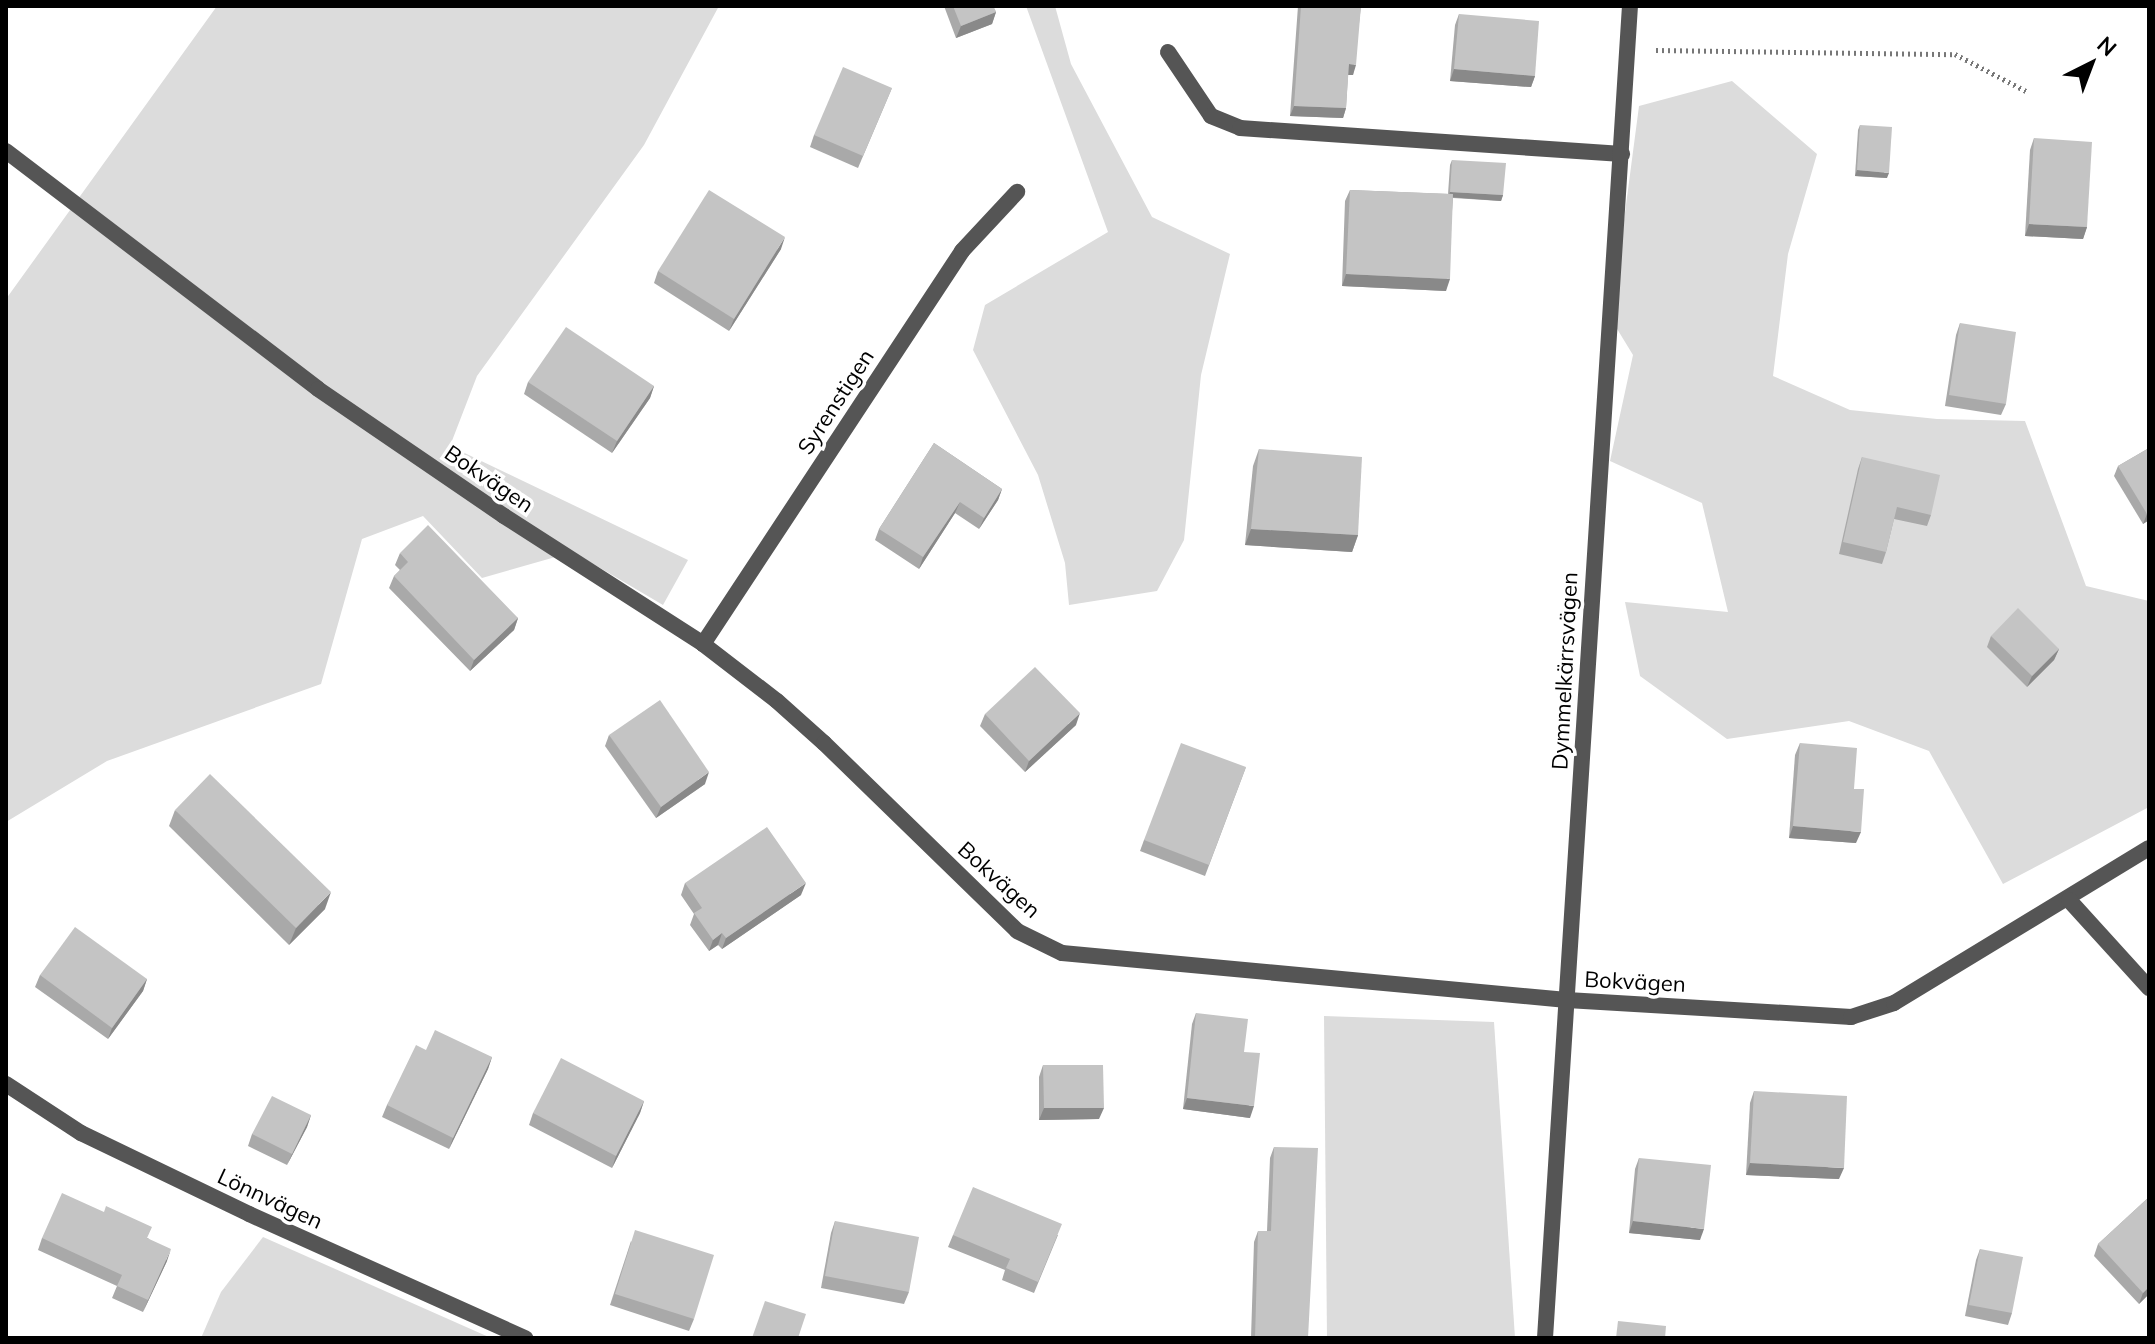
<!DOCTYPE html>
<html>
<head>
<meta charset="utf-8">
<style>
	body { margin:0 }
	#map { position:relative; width:2155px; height:1344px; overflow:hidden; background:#fff; font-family:Mulish,sans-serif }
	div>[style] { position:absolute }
	.green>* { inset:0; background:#dcdcdc }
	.path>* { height:5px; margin-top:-2.5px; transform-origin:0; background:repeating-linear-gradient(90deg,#777 0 2px,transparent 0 6px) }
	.street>* { height:16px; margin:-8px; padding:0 8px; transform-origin:8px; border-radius:8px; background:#555 }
	.wall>* { inset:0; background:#a9a9a9 }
	.shaded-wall>* { inset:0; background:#898989 }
	.building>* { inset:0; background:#c4c4c4 }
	span { translate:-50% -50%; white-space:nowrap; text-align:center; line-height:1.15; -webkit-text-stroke:7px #fff; paint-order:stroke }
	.street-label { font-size:22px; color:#000 }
	.frame { position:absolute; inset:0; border:8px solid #000; pointer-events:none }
	.north { position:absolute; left:2051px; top:24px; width:80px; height:80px; -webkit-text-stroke:6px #fff; paint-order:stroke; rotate:42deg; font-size:22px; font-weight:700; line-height:32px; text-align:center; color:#000 }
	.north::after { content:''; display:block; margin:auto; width:28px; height:36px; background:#000; clip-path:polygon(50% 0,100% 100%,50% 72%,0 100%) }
</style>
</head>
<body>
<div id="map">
	<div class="green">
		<i style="clip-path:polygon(217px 6px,719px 6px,644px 145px,477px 376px,450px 446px,688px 560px,663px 605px,573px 552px,482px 578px,423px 516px,362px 539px,321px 684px,107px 761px,6px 822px,6px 299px)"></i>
		<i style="clip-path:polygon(1026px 6px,1055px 6px,1071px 64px,1152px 217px,1230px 254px,1201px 375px,1184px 540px,1157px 591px,1069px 605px,1065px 563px,1038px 475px,973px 350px,985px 305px,1108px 232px)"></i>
		<i style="clip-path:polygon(1732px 81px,1817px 154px,1788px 254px,1773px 376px,1850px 410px,1937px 419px,2025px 421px,2086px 586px,2149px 601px,2149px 807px,2003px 884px,1929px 751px,1849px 721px,1727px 739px,1640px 676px,1625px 602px,1728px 612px,1702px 503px,1610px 461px,1633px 355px,1611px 319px,1639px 106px)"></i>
		<i style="clip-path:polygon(1324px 1016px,1494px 1022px,1515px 1338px,1327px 1338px)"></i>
		<i style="clip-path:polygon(263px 1237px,491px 1338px,201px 1338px,221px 1292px)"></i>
	</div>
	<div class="path">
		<i style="left:1656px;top:50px;width:299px;rotate:0.8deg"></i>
		<i style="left:1955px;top:54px;width:80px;rotate:27.5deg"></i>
	</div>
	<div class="street">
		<i style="left:1168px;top:52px;width:77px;rotate:56.1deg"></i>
		<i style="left:1211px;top:116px;width:31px;rotate:22deg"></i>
		<i style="left:1240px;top:128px;width:383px;rotate:3.9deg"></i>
		<i style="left:6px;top:151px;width:392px;rotate:37.3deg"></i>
		<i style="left:318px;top:389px;width:225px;rotate:34.3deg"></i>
		<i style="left:504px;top:516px;width:237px;rotate:32.7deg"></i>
		<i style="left:703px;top:644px;width:93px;rotate:37.6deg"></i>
		<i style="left:777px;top:701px;width:63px;rotate:41.8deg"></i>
		<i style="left:824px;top:743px;width:269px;rotate:44.2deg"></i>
		<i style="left:1017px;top:931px;width:50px;rotate:26.1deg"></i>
		<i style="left:1062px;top:953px;width:507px;rotate:5.32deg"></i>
		<i style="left:1567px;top:1000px;width:285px;rotate:3.4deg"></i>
		<i style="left:1851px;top:1017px;width:45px;rotate:-18deg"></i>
		<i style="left:1894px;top:1003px;width:298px;rotate:-31.3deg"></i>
		<i style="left:703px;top:644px;width:471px;rotate:-56.6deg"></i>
		<i style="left:962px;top:251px;width:81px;rotate:-47deg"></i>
		<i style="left:2069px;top:900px;width:119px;rotate:47.7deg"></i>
		<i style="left:6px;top:1084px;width:90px;rotate:33.2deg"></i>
		<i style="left:81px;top:1133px;width:187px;rotate:25.7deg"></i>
		<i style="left:249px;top:1214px;width:303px;rotate:24.2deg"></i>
		<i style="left:1545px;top:1338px;width:1335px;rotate:-86.35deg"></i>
	</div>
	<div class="wall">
		<i style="clip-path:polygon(944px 6px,993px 6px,996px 12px,992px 24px,956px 38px)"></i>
		<i style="clip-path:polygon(1298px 6px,1361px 6px,1353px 75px,1348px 75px,1346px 108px,1343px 118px,1290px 116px)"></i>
		<i style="clip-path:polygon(1459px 14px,1535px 76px,1531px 87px,1450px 81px,1455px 25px)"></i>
		<i style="clip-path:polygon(892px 88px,858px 168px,810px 147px,814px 135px)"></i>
		<i style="clip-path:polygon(1860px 125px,1887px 178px,1855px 176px,1858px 130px)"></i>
		<i style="clip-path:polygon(2034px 138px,2087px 227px,2083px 239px,2025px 236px,2030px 150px)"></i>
		<i style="clip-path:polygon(1452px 160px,1503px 195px,1501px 201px,1453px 198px,1446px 291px,1342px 286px,1345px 201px,1350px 190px,1448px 194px,1450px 165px)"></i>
		<i style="clip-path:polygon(781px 249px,729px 331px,654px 283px,658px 271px)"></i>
		<i style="clip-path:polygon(1960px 323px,2006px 404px,2001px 415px,1945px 406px,1956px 335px)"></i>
		<i style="clip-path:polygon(528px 382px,654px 386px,650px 398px,612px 453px,524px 394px)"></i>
		<i style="clip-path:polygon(934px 443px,1002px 489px,998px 500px,979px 529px,955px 513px,919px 569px,875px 540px,879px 529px)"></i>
		<i style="clip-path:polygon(2149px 448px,2149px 520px,2143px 524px,2114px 476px,2118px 466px)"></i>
		<i style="clip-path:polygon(1259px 449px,1358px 535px,1352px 552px,1245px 545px,1253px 466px)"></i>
		<i style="clip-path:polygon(1862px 457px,1931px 515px,1927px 526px,1894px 519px,1886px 552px,1882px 564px,1839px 554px,1858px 469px)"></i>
		<i style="clip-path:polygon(400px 553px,518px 618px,514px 630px,470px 671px,389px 588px,394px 576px,400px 570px,395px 565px)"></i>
		<i style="clip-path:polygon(1991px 636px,2059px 649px,2054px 660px,2027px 687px,1987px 647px)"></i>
		<i style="clip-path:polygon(985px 714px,1076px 725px,1025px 772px,980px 726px)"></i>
		<i style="clip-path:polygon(609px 735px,705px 784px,656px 818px,605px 746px)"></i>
		<i style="clip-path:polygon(1800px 743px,1856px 843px,1789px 838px,1795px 755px)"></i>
		<i style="clip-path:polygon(1246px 767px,1205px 876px,1140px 851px,1144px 840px)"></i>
		<i style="clip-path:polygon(175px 810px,325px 909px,289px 945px,169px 826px)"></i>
		<i style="clip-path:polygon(685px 883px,801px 895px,722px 949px,718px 945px,709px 951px,690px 925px,694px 914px,681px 895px)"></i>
		<i style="clip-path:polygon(40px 975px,147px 979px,143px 991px,108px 1039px,35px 987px)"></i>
		<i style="clip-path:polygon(1196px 1013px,1244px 1052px,1250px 1118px,1183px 1109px,1192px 1024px)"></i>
		<i style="clip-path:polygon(426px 1050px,492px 1057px,488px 1069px,449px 1149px,382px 1117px,387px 1105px)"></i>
		<i style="clip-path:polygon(1043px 1065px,1099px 1119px,1039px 1120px,1039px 1077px)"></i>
		<i style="clip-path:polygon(1754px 1091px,1839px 1179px,1746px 1175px,1750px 1103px)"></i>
		<i style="clip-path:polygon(644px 1101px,640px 1113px,612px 1168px,529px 1125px,533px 1113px)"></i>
		<i style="clip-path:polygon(311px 1115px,307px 1127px,287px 1165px,248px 1146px,252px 1134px)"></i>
		<i style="clip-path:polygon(1274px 1147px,1308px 1338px,1251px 1338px,1254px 1242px,1258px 1231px,1267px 1231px,1270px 1158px)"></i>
		<i style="clip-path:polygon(1639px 1158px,1700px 1240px,1629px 1233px,1635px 1169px)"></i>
		<i style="clip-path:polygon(2149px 1197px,2149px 1294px,2139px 1304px,2094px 1256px,2098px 1244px)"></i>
		<i style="clip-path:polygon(835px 1221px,909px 1292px,904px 1304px,821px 1288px,831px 1233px)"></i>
		<i style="clip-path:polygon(953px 1235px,1058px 1235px,1034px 1293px,1002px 1280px,1005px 1270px,948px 1247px)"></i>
		<i style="clip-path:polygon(42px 1238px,148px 1238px,167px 1261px,143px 1312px,112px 1298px,117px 1286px,38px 1250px)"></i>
		<i style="clip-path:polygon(631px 1241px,694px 1319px,689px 1331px,610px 1305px)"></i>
		<i style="clip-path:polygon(1980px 1249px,2012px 1313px,2008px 1325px,1965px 1316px,1976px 1260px)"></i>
	</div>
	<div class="shaded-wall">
		<i style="clip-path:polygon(996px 12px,992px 24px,956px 38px,961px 26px)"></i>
		<i style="clip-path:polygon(1349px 64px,1356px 65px,1353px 75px,1345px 75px)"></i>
		<i style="clip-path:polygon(1454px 69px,1535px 76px,1531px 87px,1450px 81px)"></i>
		<i style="clip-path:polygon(1294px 106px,1346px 108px,1343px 118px,1290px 116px)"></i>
		<i style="clip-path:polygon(1857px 170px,1889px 173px,1887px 178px,1855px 176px)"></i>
		<i style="clip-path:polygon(1450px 192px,1503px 195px,1501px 201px,1448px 197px)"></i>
		<i style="clip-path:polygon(2029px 224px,2087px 227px,2083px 239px,2025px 236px)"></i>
		<i style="clip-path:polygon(785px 237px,781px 249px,729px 331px,734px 319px)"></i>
		<i style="clip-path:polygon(1346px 274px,1450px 279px,1446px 291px,1342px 286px)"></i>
		<i style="clip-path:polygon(654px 386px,650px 398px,612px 453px,617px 441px)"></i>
		<i style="clip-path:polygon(1002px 489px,998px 500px,979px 529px,984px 518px)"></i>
		<i style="clip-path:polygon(960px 502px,955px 513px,919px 569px,923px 557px)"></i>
		<i style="clip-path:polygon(2149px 512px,2149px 520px,2143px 524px,2147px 514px)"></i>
		<i style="clip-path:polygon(1251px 529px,1358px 535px,1352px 552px,1245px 545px)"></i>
		<i style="clip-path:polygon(518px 618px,514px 630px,470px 671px,474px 660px)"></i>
		<i style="clip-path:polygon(2059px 649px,2054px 660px,2027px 687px,2032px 676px)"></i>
		<i style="clip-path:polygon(1080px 713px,1076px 725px,1025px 772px,1029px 761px)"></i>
		<i style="clip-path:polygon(709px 772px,705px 784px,656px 818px,661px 807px)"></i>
		<i style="clip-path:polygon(1793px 826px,1861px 832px,1856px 843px,1789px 838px)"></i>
		<i style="clip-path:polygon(806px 883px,801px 895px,722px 949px,726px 938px)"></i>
		<i style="clip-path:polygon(331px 892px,325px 909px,289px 945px,296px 928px)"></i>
		<i style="clip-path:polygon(722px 933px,718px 945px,709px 951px,713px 940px)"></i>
		<i style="clip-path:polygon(147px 979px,143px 991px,108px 1039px,112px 1028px)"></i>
		<i style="clip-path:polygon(492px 1057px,488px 1069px,449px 1149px,453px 1138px)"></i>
		<i style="clip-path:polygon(1187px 1098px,1254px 1106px,1250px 1118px,1183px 1109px)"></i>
		<i style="clip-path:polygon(644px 1101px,640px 1113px,612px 1168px,616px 1156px)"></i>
		<i style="clip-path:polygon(1044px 1108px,1104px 1108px,1099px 1119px,1039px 1120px)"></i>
		<i style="clip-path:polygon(311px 1115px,307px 1127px,287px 1165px,292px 1154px)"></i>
		<i style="clip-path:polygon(1750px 1163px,1844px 1168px,1839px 1179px,1746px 1175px)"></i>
		<i style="clip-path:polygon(1633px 1221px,1704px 1229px,1700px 1240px,1629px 1233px)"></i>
		<i style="clip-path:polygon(171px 1249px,167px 1261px,143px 1312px,148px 1300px)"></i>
		<i style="clip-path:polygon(2149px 1287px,2149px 1294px,2139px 1304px,2143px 1293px)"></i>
	</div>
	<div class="building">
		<i style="clip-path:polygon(953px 6px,993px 6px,996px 12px,961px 26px)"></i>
		<i style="clip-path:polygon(1301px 6px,1361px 6px,1356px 65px,1349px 64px,1346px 108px,1294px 106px)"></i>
		<i style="clip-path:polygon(1459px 14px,1539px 21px,1535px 76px,1454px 69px)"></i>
		<i style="clip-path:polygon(843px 67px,892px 88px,863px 156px,814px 135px)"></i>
		<i style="clip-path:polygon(1860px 125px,1892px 127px,1889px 173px,1857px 170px)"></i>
		<i style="clip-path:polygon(2034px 138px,2092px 142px,2087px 227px,2029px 224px)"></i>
		<i style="clip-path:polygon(1452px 160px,1506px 163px,1503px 195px,1450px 192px)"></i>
		<i style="clip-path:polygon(709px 190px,785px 237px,734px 319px,658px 271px)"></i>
		<i style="clip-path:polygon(1350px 190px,1453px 194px,1450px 279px,1346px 274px)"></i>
		<i style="clip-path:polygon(1960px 323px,2016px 332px,2006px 404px,1949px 395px)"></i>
		<i style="clip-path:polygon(566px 327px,654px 386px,617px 441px,528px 382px)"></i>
		<i style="clip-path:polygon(934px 443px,1002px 489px,984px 518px,960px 502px,923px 557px,879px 529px)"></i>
		<i style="clip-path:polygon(2149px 448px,2149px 512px,2147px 514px,2118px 466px)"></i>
		<i style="clip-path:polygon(1259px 449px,1362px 457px,1358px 535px,1251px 529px)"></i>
		<i style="clip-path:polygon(1862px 457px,1940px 475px,1931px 515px,1897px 507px,1886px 552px,1843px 542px)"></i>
		<i style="clip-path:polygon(428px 525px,518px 618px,474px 660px,394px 576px,408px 562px,400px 553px)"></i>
		<i style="clip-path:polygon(2018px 608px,2059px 649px,2032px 676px,1991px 636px)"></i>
		<i style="clip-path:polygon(1035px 667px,1080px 713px,1029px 761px,985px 714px)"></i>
		<i style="clip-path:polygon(660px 700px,709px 772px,661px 807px,609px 735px)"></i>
		<i style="clip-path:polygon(1181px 743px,1246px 767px,1209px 865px,1144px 840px)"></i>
		<i style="clip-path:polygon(1800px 743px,1857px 748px,1854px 789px,1864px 789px,1861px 832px,1793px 826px)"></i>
		<i style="clip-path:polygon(210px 774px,331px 892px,296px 928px,175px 810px)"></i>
		<i style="clip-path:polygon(767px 827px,806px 883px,726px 938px,722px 933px,713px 940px,694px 913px,702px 908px,685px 883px)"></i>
		<i style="clip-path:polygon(75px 927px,147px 979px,112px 1028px,40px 975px)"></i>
		<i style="clip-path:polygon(1196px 1013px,1248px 1019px,1244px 1052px,1260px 1053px,1254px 1106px,1187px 1098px)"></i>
		<i style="clip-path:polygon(435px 1030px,492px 1057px,453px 1138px,387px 1105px,416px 1045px,426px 1050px)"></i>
		<i style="clip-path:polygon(561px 1058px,644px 1101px,616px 1156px,533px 1113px)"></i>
		<i style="clip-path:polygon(1043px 1065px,1103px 1065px,1104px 1108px,1044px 1108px)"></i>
		<i style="clip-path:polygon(1754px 1091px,1847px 1096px,1844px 1168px,1750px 1163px)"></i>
		<i style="clip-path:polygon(272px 1096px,311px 1115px,292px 1154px,252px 1134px)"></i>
		<i style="clip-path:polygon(1274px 1147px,1318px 1148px,1308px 1338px,1255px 1338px,1258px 1231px,1271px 1231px)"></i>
		<i style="clip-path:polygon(1639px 1158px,1711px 1165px,1704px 1229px,1633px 1221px)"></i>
		<i style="clip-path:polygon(973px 1187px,1062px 1224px,1038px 1282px,1006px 1268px,1010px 1259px,953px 1235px)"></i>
		<i style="clip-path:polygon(62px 1193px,104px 1212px,106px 1206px,152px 1227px,147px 1238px,171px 1249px,148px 1300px,117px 1286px,122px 1275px,42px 1238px)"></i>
		<i style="clip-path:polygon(2149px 1197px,2149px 1287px,2143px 1293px,2098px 1244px)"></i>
		<i style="clip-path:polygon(835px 1221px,919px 1237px,909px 1292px,825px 1276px)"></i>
		<i style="clip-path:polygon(635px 1230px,714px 1255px,694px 1319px,615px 1294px)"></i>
		<i style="clip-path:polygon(1980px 1249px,2023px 1257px,2012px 1313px,1969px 1305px)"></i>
		<i style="clip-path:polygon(765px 1301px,806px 1314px,798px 1338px,752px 1338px)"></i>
		<i style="clip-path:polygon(1618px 1321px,1666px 1326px,1665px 1338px,1616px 1338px)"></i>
	</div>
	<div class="street-label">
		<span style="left:836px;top:402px;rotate:-57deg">Syrenstigen</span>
		<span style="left:489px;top:479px;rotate:34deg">Bokvägen</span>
		<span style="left:1565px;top:671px;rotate:-87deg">Dymmelkärrsvägen</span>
		<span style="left:999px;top:880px;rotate:42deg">Bokvägen</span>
		<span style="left:1635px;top:982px;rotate:3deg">Bokvägen</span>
		<span style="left:270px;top:1199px;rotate:25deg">Lönnvägen</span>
	</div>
	<div class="frame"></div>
	<div class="north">N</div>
</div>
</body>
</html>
